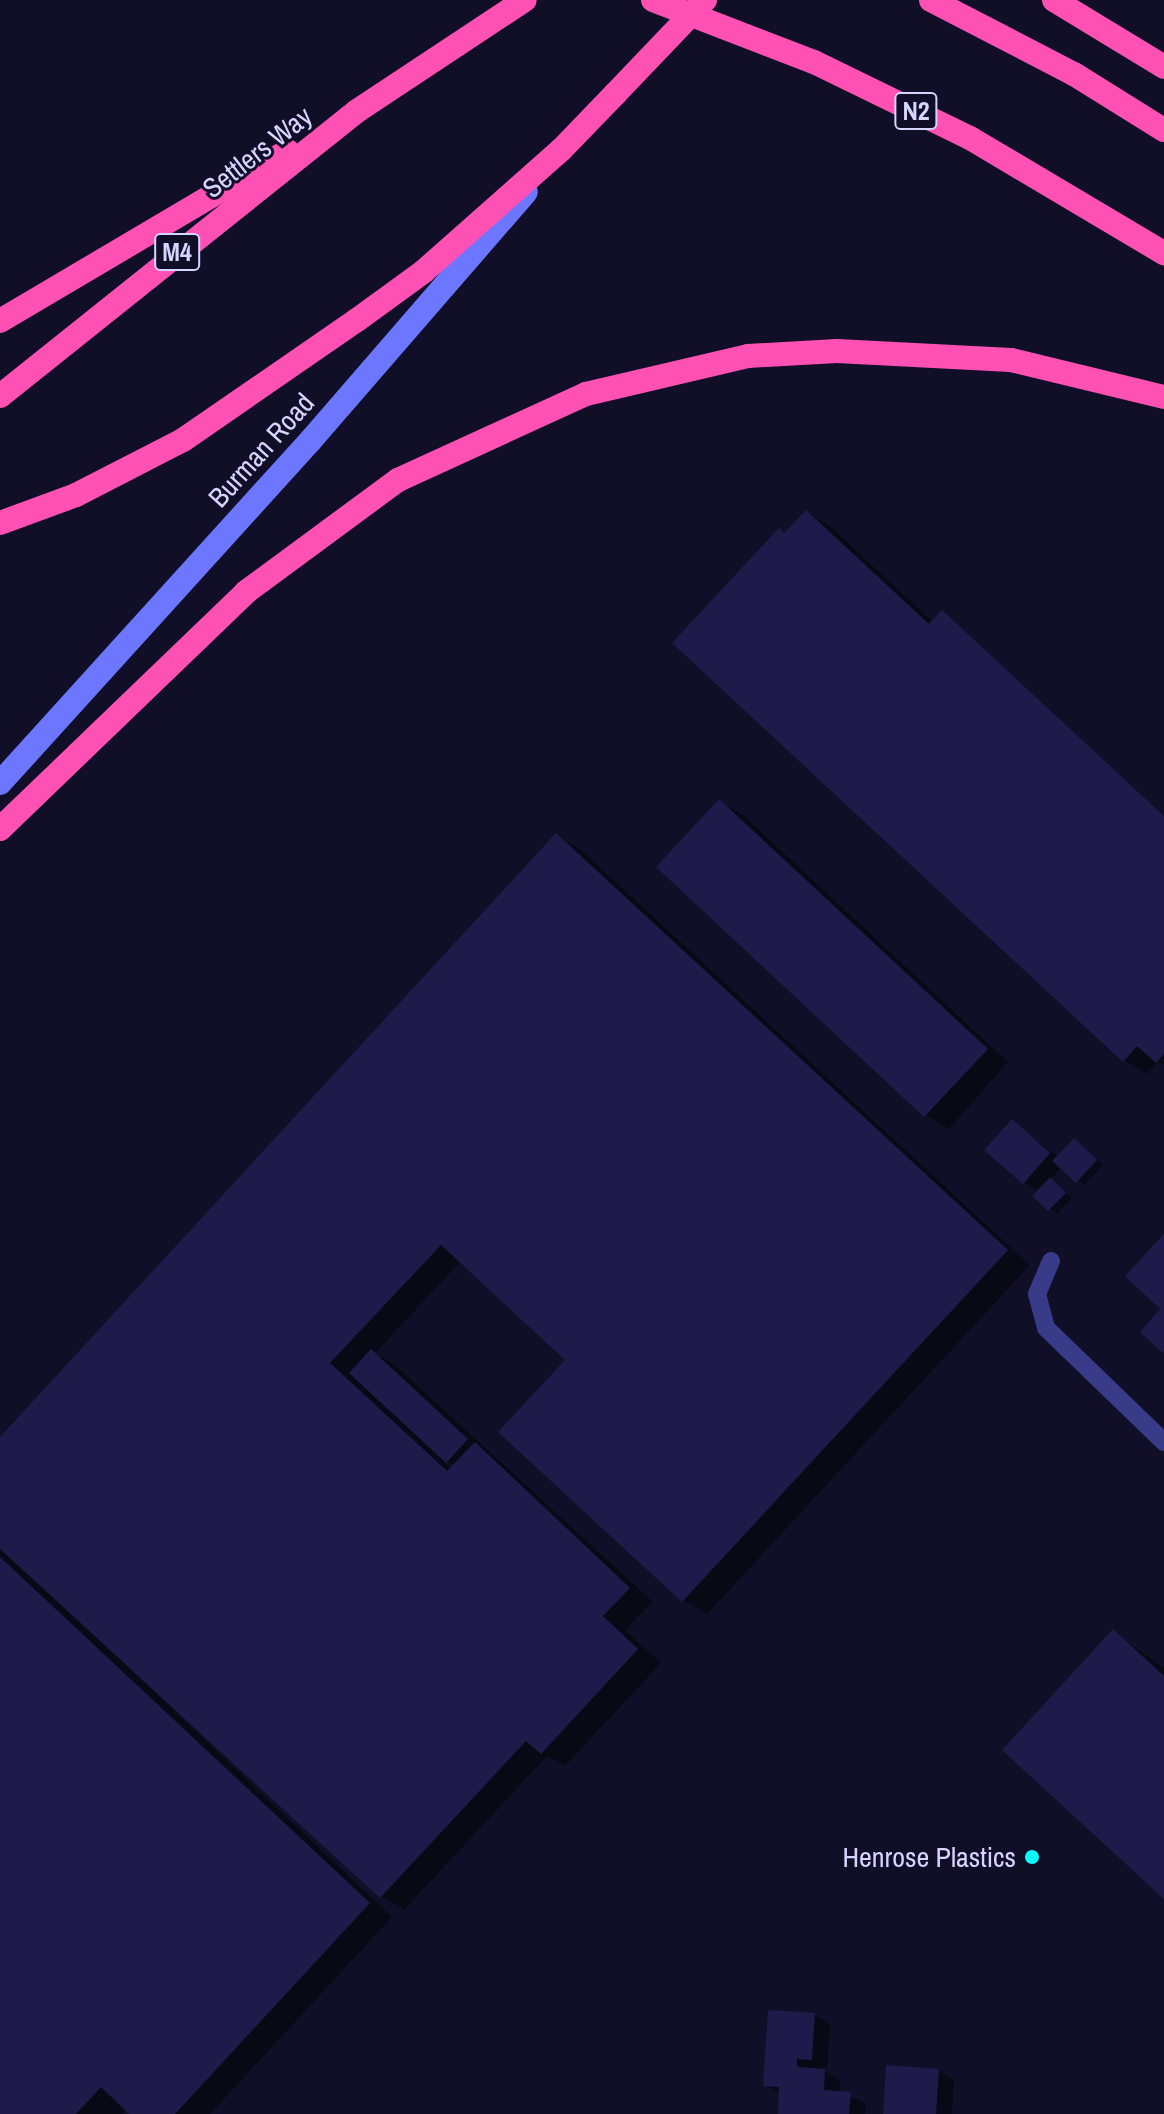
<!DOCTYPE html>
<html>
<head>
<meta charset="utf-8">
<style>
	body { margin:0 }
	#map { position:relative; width:1164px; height:2114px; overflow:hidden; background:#110f28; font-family:"Archivo Narrow",sans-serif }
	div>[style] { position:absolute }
	.shadow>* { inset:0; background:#0007 }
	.building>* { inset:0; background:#1f1a49 }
	.lane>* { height:18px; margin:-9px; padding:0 9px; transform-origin:9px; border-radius:9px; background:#383c88 }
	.secondary>* { height:24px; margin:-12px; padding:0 12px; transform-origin:12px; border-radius:12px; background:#6c76ff }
	.highway>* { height:24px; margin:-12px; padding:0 12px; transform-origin:12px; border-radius:12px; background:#ff50b4 }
	.highway-bridge>* { height:24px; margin:-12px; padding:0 12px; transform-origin:12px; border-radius:12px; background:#ff50b4 }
	.dots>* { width:22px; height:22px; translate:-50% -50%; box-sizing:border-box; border:4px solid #110f28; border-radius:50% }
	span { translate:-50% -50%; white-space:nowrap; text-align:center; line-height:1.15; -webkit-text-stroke:6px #110f28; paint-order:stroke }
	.shield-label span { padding:2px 6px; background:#110f28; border:2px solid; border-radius:6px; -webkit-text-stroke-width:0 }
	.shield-label { font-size:26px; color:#d6d5ff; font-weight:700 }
	.street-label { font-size:28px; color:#d6d5ff }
	.poi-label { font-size:28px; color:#d6d5ff }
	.right { translate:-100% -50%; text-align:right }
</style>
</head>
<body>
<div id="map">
	<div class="shadow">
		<i style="clip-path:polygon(806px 512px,830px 526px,933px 622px,949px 617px,1164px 816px,1164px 1065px,1158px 1062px,1147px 1074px,1124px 1060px,786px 534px)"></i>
		<i style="clip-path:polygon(720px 802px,743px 815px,1008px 1062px,949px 1129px,926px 1115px)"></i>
		<i style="clip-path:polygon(evenodd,556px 836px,580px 849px,1030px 1265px,707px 1614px,683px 1600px,568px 1360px,461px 1261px,375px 1353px,395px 1365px,653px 1602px,625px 1630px,661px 1663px,565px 1766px,547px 1756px,404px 1910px,381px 1896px,28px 1572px,392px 1917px,210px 2114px,132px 2114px,127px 2109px,122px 2114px,0 2114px,0 1440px,556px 836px,442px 1459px,455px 1466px,451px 1469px,442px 1459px)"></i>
		<i style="clip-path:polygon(1012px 1122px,1058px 1157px,1074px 1140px,1103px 1165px,1084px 1185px,1062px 1167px,1050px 1180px,1072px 1198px,1057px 1214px,1035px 1196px,1039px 1191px,1024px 1182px)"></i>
		<i style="clip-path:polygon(1113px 1632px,1164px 1668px,1164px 1896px)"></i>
		<i style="clip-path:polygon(814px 2015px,830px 2024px,827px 2068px,819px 2067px,840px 2080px,839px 2093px,866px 2103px,865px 2114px,780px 2114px,781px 2094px,765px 2084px)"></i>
		<i style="clip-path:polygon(938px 2071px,954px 2080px,952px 2114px,885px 2114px)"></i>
	</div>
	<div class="building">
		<i style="clip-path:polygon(806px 510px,929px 624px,942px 610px,1164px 816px,1164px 1054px,1156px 1063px,1137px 1046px,1123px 1062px,672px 643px,779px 528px,784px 533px)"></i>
		<i style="clip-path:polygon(719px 799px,988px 1049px,924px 1117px,656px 867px)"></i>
		<i style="clip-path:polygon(556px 833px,1008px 1250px,682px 1602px,498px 1432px,565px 1360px,441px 1245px,330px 1363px,447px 1471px,475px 1442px,630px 1588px,603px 1616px,638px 1649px,541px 1754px,526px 1741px,380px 1898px,0 1549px,0 1437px)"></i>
		<i style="clip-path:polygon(1012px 1119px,1050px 1153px,1023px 1184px,984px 1150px)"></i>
		<i style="clip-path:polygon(1074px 1138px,1097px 1160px,1076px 1183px,1052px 1161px)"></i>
		<i style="clip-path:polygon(1050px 1177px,1066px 1193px,1048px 1211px,1032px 1196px)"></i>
		<i style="clip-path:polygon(1164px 1234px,1164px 1354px,1140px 1332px,1160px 1309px,1125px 1276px)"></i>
		<i style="clip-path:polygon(371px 1349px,468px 1439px,446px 1463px,349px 1373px)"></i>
		<i style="clip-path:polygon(0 1557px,370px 1903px,175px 2114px,129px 2114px,101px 2087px,76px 2114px,0 2114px)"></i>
		<i style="clip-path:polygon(1113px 1629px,1164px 1676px,1164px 1899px,1002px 1750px)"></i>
		<i style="clip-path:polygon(768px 2010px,815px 2013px,812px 2060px,797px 2059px,797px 2067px,825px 2069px,824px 2090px,851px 2092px,849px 2114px,778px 2114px,779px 2087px,763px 2086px)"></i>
		<i style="clip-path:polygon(886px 2065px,939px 2069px,936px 2114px,883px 2114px)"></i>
	</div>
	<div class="lane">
		<i style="left:1051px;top:1261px;width:36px;rotate:113deg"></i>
		<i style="left:1037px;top:1294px;width:35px;rotate:75deg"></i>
		<i style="left:1046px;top:1328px;width:164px;rotate:44deg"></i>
	</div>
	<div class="secondary">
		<i style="left:0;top:783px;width:463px;rotate:-47.8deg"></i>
		<i style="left:311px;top:440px;width:328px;rotate:-49.1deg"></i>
	</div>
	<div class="highway">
		<i style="left:653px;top:0;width:173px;rotate:21.1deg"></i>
		<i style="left:814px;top:62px;width:174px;rotate:26deg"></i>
		<i style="left:970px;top:138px;width:226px;rotate:30.7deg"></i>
		<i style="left:931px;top:0;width:161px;rotate:27.4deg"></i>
		<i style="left:1074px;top:74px;width:106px;rotate:31.9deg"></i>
		<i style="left:1054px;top:0;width:129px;rotate:31.3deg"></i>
		<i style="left:0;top:321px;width:334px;rotate:-30.6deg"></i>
		<i style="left:0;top:396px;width:457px;rotate:-38.6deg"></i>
		<i style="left:357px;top:111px;width:201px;rotate:-33.5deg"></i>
		<i style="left:0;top:523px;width:81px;rotate:-20.2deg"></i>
		<i style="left:76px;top:495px;width:120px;rotate:-27.2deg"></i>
		<i style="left:183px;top:440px;width:211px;rotate:-34.6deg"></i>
		<i style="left:357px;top:320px;width:82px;rotate:-36deg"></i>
		<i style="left:423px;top:272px;width:184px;rotate:-41.5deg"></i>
		<i style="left:561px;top:150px;width:79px;rotate:-46deg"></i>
		<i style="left:0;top:829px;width:342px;rotate:-43.9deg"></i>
		<i style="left:246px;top:592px;width:189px;rotate:-36.4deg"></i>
		<i style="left:398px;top:480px;width:207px;rotate:-24.6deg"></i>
		<i style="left:586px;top:394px;width:166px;rotate:-13.2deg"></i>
		<i style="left:748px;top:356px;width:89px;rotate:-3.2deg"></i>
		<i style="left:837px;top:351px;width:174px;rotate:3deg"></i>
		<i style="left:1011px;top:360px;width:157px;rotate:13.6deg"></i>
	</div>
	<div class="highway-bridge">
		<i style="left:616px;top:93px;width:129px;rotate:-46.3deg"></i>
	</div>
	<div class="dots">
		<i style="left:1032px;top:1857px;background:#01fdff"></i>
	</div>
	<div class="shield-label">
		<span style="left:916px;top:111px">N2</span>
		<span style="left:177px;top:252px">M4</span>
	</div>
	<div class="street-label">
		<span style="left:257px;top:152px;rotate:-38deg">Settlers Way</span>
		<span style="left:261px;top:450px;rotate:-48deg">Burman Road</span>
	</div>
	<div class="poi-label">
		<span class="right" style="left:1016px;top:1857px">Henrose Plastics</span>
	</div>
</div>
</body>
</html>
